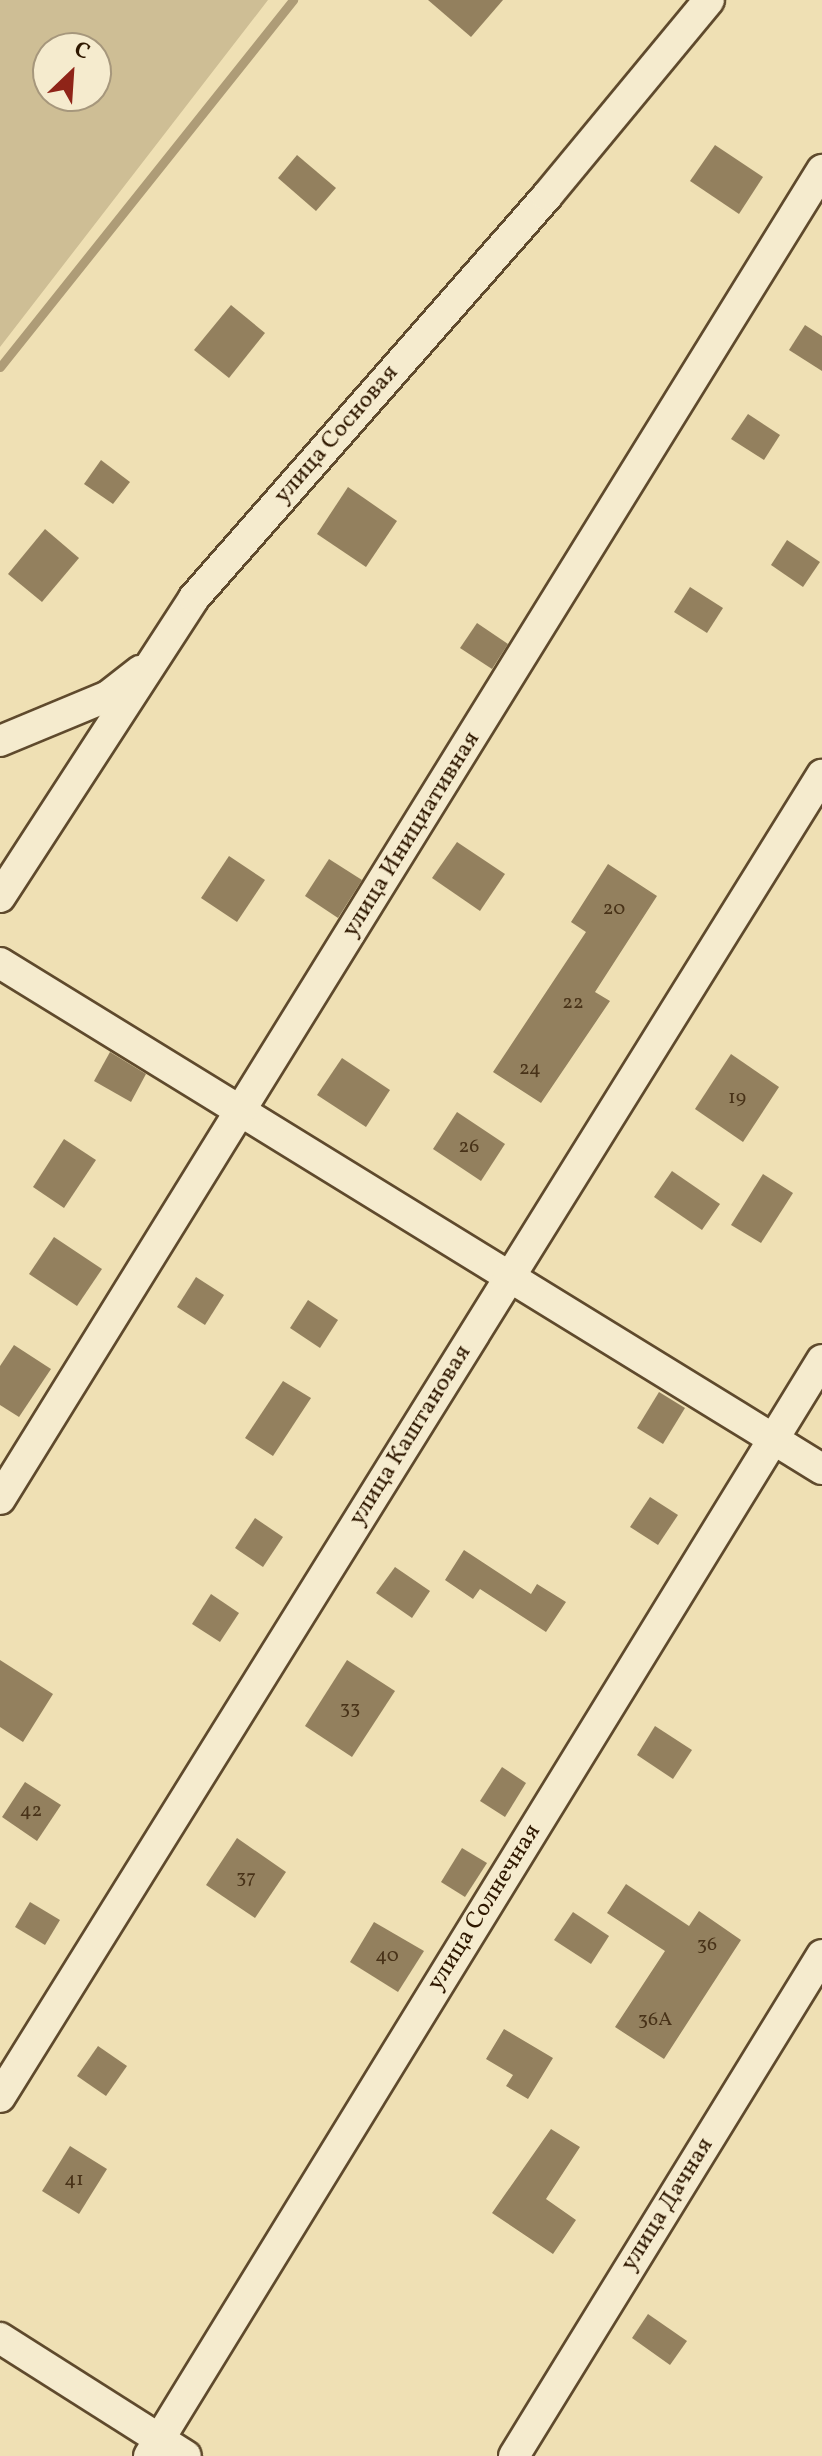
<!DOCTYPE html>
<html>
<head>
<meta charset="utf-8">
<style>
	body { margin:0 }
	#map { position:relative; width:822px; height:2456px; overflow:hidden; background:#efe0b4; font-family:Vollkorn,serif }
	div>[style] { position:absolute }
	.green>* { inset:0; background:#cebe95 }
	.stream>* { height:9px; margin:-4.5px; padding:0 4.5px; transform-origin:4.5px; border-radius:4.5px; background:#ae9c77 }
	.building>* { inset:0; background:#93805e }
	.roads { filter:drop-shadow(2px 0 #5f4a2d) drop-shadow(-2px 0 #5f4a2d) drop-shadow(0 2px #5f4a2d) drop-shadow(0 -2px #5f4a2d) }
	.minor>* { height:30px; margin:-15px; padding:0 15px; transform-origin:15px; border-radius:15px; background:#f5ebce }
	span { translate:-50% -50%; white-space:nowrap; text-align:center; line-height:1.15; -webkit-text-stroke:6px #f5ebce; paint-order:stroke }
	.number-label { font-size:20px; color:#483218 }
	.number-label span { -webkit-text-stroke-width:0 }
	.street-label { font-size:24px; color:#2f1800 }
	.north { position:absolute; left:32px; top:32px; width:80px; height:80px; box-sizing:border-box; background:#f5ebce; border:2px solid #a6977c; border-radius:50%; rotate:25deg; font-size:22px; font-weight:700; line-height:32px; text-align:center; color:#2f1800 }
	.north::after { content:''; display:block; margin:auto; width:28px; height:36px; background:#8f2418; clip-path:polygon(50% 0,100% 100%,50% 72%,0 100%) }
</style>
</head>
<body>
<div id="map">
	<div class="green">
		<i style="clip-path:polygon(evenodd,0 0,268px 0,0 347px,0 0,48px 48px,96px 48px,96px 96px,48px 96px,48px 48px)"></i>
	</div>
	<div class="stream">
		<i style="left:0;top:367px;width:470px;rotate:-51.4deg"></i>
	</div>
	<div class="building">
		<i style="clip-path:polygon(428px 0,503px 0,471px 37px)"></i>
		<i style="clip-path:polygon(715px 145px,763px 177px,739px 214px,690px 181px)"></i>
		<i style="clip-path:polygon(297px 155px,336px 188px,316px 211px,278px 178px)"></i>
		<i style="clip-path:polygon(231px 305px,265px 333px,229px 378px,194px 350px)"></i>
		<i style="clip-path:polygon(805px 325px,822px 336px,822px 371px,789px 350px)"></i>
		<i style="clip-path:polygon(748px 414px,780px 435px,764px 460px,731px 439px)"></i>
		<i style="clip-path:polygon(101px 460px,130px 482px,113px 504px,84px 484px)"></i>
		<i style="clip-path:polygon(348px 487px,397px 521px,366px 567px,317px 534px)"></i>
		<i style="clip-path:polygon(45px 529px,79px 558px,42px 602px,8px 574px)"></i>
		<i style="clip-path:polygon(787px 540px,820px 562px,803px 587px,771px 565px)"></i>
		<i style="clip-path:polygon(690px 587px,723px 608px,707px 633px,674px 612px)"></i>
		<i style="clip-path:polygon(477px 623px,508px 644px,492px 669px,460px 648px)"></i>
		<i style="clip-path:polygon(457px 842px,505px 874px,480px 911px,432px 878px)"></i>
		<i style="clip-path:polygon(229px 856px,265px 880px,237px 922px,201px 898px)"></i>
		<i style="clip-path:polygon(329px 859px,362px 880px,338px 918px,305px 896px)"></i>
		<i style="clip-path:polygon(608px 864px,657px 896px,595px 992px,610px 1001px,541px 1103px,493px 1072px,586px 932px,571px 922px)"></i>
		<i style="clip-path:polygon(110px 1052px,146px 1074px,131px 1102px,94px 1081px)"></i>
		<i style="clip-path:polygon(731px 1054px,779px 1087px,743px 1142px,695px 1109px)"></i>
		<i style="clip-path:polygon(342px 1058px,390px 1090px,366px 1127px,317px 1095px)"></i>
		<i style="clip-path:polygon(457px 1112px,505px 1144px,481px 1181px,433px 1149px)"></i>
		<i style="clip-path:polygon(64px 1139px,96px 1160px,64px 1208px,33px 1187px)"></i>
		<i style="clip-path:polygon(672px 1171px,720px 1204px,702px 1230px,654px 1197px)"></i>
		<i style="clip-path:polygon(763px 1174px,793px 1193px,761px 1243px,731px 1225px)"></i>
		<i style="clip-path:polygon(54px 1237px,102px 1269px,77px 1306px,29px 1274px)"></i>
		<i style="clip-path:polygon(196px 1277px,224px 1295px,205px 1325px,177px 1307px)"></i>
		<i style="clip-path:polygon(308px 1300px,338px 1320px,320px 1348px,290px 1328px)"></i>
		<i style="clip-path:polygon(14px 1345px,51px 1369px,19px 1417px,0 1405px,0 1366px)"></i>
		<i style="clip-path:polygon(283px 1381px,311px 1398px,273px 1456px,245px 1438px)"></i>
		<i style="clip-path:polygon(659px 1392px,685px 1408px,663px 1444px,637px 1428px)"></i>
		<i style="clip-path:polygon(650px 1497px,678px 1515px,658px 1545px,630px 1527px)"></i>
		<i style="clip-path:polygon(255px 1518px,283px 1537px,263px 1567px,235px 1548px)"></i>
		<i style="clip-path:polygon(464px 1550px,531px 1594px,537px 1584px,566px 1602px,546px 1632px,480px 1589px,473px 1599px,445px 1580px)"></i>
		<i style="clip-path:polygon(395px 1567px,430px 1591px,412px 1618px,376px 1593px)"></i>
		<i style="clip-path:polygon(211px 1594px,239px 1613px,220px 1642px,192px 1624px)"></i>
		<i style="clip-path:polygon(0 1660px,53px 1694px,23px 1742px,0 1727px)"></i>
		<i style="clip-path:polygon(347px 1660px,395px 1691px,352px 1757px,305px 1726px)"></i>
		<i style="clip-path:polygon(655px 1726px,692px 1750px,673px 1779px,637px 1755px)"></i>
		<i style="clip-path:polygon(502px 1767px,526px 1783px,505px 1817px,480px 1801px)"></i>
		<i style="clip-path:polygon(25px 1782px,61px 1805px,37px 1841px,2px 1817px)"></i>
		<i style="clip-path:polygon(237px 1838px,286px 1872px,255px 1918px,206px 1885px)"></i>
		<i style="clip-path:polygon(462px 1848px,487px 1863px,465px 1897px,441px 1882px)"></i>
		<i style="clip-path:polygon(626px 1884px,689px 1926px,699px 1911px,741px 1940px,664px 2059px,615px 2027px,665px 1951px,607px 1913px)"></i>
		<i style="clip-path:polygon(30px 1902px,60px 1920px,45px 1945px,15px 1927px)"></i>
		<i style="clip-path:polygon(573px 1912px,609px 1936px,591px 1964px,554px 1940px)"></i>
		<i style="clip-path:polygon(374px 1922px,424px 1951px,398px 1992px,350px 1962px)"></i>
		<i style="clip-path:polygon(504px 2029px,553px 2058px,528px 2099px,506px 2086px,513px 2075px,486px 2059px)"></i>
		<i style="clip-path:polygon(98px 2046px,127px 2066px,106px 2096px,77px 2076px)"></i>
		<i style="clip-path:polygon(551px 2129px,580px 2147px,546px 2199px,576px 2220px,553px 2254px,492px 2213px)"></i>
		<i style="clip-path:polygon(70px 2146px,107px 2169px,79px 2214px,42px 2191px)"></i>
		<i style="clip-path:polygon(648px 2314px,687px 2341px,670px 2365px,632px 2338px)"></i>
	</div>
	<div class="roads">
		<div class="minor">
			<i style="left:0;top:741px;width:117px;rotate:-22.6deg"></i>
			<i style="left:108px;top:696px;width:41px;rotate:-38deg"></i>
			<i style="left:0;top:897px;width:356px;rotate:-57deg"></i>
			<i style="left:194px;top:598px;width:535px;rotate:-48.71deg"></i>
			<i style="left:547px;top:196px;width:254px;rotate:-50.4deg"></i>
			<i style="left:0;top:963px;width:965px;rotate:31.62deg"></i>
			<i style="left:0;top:1499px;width:1563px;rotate:-58.26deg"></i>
			<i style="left:0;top:2097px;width:1557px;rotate:-58.13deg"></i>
			<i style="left:0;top:2338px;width:220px;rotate:32.4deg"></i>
			<i style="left:149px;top:2456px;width:1286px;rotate:-58.45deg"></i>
			<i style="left:514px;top:2456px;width:588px;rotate:-58.42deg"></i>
		</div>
	</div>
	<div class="number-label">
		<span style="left:614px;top:909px">20</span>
		<span style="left:573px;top:1003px">22</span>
		<span style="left:530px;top:1069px">24</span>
		<span style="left:737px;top:1098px">19</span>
		<span style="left:469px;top:1147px">26</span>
		<span style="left:350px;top:1709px">33</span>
		<span style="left:31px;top:1811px">42</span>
		<span style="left:246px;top:1878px">37</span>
		<span style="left:707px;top:1945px">36</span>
		<span style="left:387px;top:1956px">40</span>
		<span style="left:655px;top:2020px">36А</span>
		<span style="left:74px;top:2180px">41</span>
	</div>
	<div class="street-label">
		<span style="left:337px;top:435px;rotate:-49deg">улица Сосновая</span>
		<span style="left:412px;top:835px;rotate:-58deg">улица Инициативная</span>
		<span style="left:411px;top:1436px;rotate:-58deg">улица Каштановая</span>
		<span style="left:485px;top:1908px;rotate:-58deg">улица Солнечная</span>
		<span style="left:668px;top:2205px;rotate:-58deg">улица Дачная</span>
	</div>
	<div class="north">С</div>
</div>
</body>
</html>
